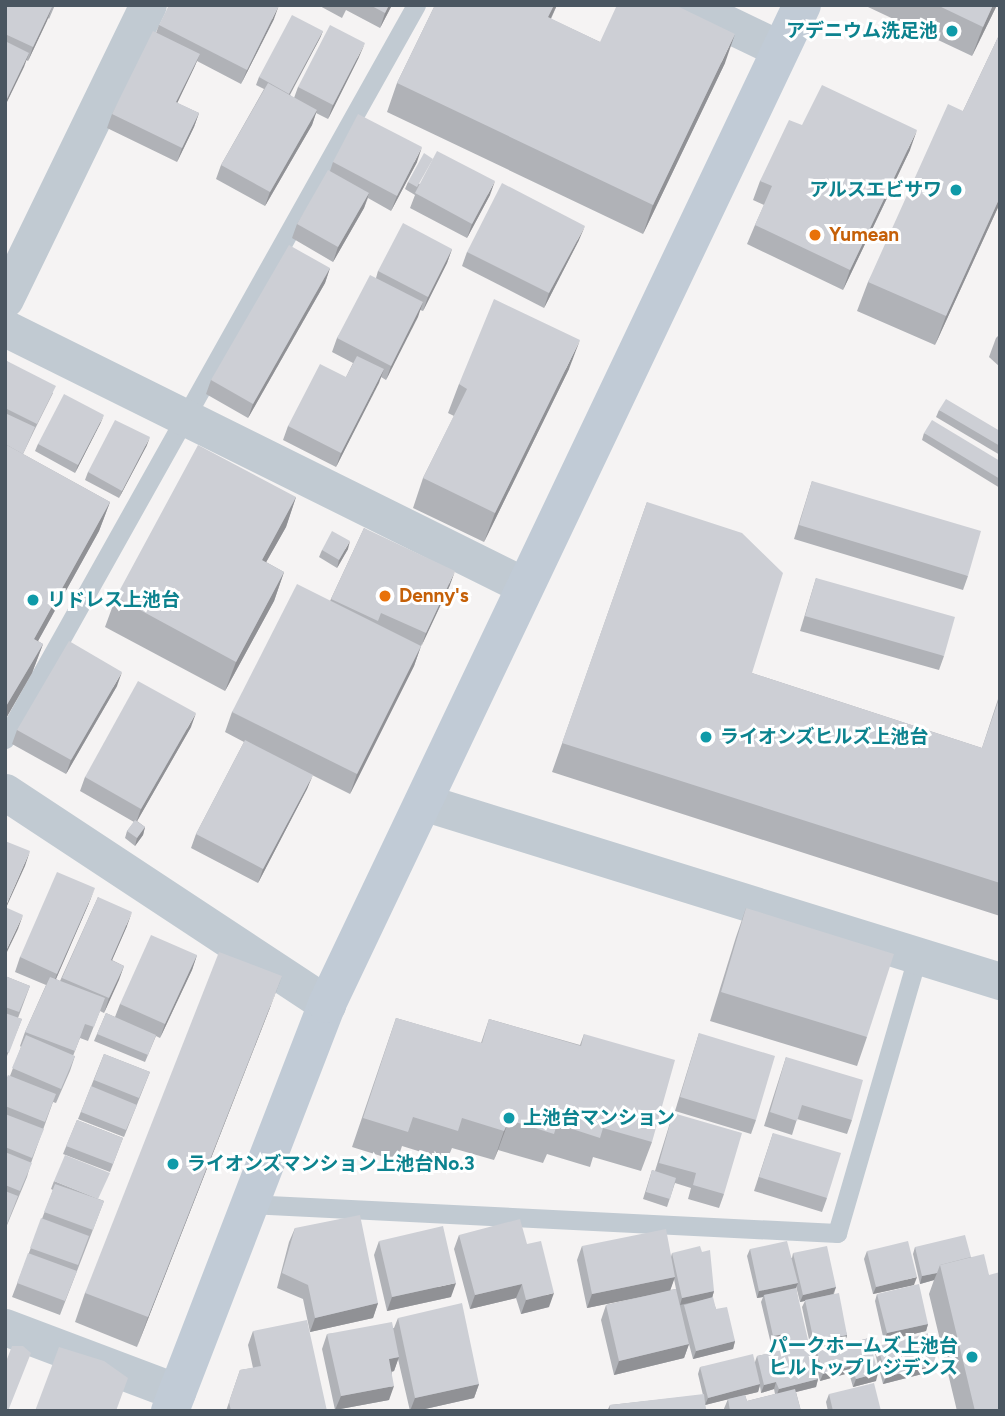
<!DOCTYPE html>
<html>
<head>
<meta charset="utf-8">
<style>
	body { margin:0 }
	#map { position:relative; width:1005px; height:1416px; overflow:hidden; background:#f5f3f3; font-family:Figtree,"Noto Sans JP",sans-serif }
	div>[style] { position:absolute }
	.lane>* { height:19px; margin:-9.5px; padding:0 9.5px; transform-origin:9.5px; border-radius:9.5px; background:#c1cad2 }
	.street>* { height:37px; margin:-18.5px; padding:0 18.5px; transform-origin:18.5px; border-radius:18.5px; background:#c1cad2 }
	.secondary>* { height:38px; margin:-19px; padding:0 19px; transform-origin:19px; border-radius:19px; background:#c1cbd6 }
	.wall>* { inset:0; background:#b0b2b7 }
	.shaded-wall>* { inset:0; background:#909195 }
	.building>* { inset:0; background:#cdcfd5 }
	.dots>* { width:19px; height:19px; translate:-50% -50%; box-sizing:border-box; border:4px solid #fff; border-radius:50% }
	span { translate:-50% -50%; white-space:nowrap; text-align:center; line-height:1.15; -webkit-text-stroke:6px #fff; paint-order:stroke }
	.culture-label { font-size:19px; color:#0d838f; font-weight:700 }
	.right { translate:-100% -50%; text-align:right }
	.left { translate:0 -50%; text-align:left }
	.food-label { font-size:19px; color:#c56008; font-weight:700 }
	.frame { position:absolute; inset:0; border:7px solid #4a5661; pointer-events:none }
</style>
</head>
<body>
<div id="map">
	<div class="lane">
		<i style="left:5px;top:739px;width:841px;rotate:-60.75deg"></i>
		<i style="left:248px;top:1204px;width:590px;rotate:2.82deg"></i>
		<i style="left:837px;top:1233px;width:290px;rotate:-73.8deg"></i>
	</div>
	<div class="street">
		<i style="left:688px;top:5px;width:102px;rotate:25.6deg"></i>
		<i style="left:5px;top:299px;width:327px;rotate:-64.1deg"></i>
		<i style="left:5px;top:328px;width:580px;rotate:26.39deg"></i>
		<i style="left:5px;top:792px;width:386px;rotate:33.4deg"></i>
		<i style="left:423px;top:802px;width:604px;rotate:17.24deg"></i>
		<i style="left:5px;top:1327px;width:184px;rotate:20.7deg"></i>
	</div>
	<div class="secondary">
		<i style="left:170px;top:1411px;width:436px;rotate:-68.9deg"></i>
		<i style="left:327px;top:1004px;width:1106px;rotate:-64.57deg"></i>
	</div>
	<div class="wall">
		<i style="clip-path:polygon(5px 5px,55px 5px,49px 19px,48px 18px,28px 61px,26px 60px,5px 106px)"></i>
		<i style="clip-path:polygon(318px 5px,392px 5px,380px 28px,346px 10px,342px 18px)"></i>
		<i style="clip-path:polygon(435px 5px,557px 5px,551px 19px,600px 42px,725px 63px,643px 234px,387px 112px,397px 83px)"></i>
		<i style="clip-path:polygon(869px 5px,997px 5px,972px 56px,868px 7px)"></i>
		<i style="clip-path:polygon(274px 19px,241px 84px,197px 61px,177px 103px,199px 113px,194px 127px,177px 162px,107px 128px,112px 114px,156px 33px,159px 25px)"></i>
		<i style="clip-path:polygon(323px 31px,320px 38px,290px 95px,294px 98px,298px 87px,359px 57px,328px 119px,316px 113px,312px 125px,265px 206px,216px 179px,221px 165px,264px 89px,256px 85px,259px 77px)"></i>
		<i style="clip-path:polygon(1000px 33px,1000px 203px,935px 345px,857px 311px,868px 282px,963px 111px)"></i>
		<i style="clip-path:polygon(802px 125px,910px 150px,843px 290px,747px 244px,755px 225px,764px 205px,753px 200px,760px 181px)"></i>
		<i style="clip-path:polygon(333px 162px,417px 162px,391px 211px,368px 198px,364px 208px,333px 262px,292px 238px,297px 224px,330px 171px)"></i>
		<i style="clip-path:polygon(408px 182px,490px 195px,467px 238px,410px 208px,415px 195px,405px 189px)"></i>
		<i style="clip-path:polygon(579px 240px,544px 308px,462px 266px,467px 252px)"></i>
		<i style="clip-path:polygon(452px 249px,447px 263px,423px 311px,420px 310px,386px 380px,381px 377px,336px 467px,283px 440px,288px 426px,346px 377px,353px 363px,332px 352px,337px 338px,376px 278px,378px 271px)"></i>
		<i style="clip-path:polygon(330px 268px,325px 283px,248px 418px,206px 394px,211px 380px)"></i>
		<i style="clip-path:polygon(1000px 334px,1000px 367px,989px 357px,996px 338px)"></i>
		<i style="clip-path:polygon(5px 360px,53px 393px,34px 431px,23px 454px,110px 502px,99px 531px,38px 641px,43px 644px,32px 673px,5px 720px)"></i>
		<i style="clip-path:polygon(569px 369px,484px 542px,413px 508px,423px 478px,454px 416px,448px 413px,459px 384px)"></i>
		<i style="clip-path:polygon(939px 410px,1000px 431px,1000px 455px,936px 417px)"></i>
		<i style="clip-path:polygon(101px 422px,75px 473px,35px 451px,38px 444px)"></i>
		<i style="clip-path:polygon(924px 433px,1000px 461px,1000px 488px,922px 440px)"></i>
		<i style="clip-path:polygon(147px 445px,119px 498px,85px 480px,88px 472px)"></i>
		<i style="clip-path:polygon(812px 481px,968px 576px,963px 590px,794px 539px)"></i>
		<i style="clip-path:polygon(296px 497px,286px 527px,266px 562px,284px 572px,274px 601px,225px 691px,105px 627px,116px 597px)"></i>
		<i style="clip-path:polygon(647px 502px,752px 673px,982px 748px,1000px 693px,1000px 916px,552px 772px)"></i>
		<i style="clip-path:polygon(364px 528px,450px 585px,421px 646px,414px 666px,350px 794px,312px 775px,307px 789px,258px 883px,191px 848px,196px 834px,244px 742px,225px 732px,232px 712px,330px 601px)"></i>
		<i style="clip-path:polygon(348px 549px,337px 568px,319px 557px,322px 550px)"></i>
		<i style="clip-path:polygon(816px 578px,944px 656px,939px 670px,800px 631px)"></i>
		<i style="clip-path:polygon(117px 686px,66px 774px,12px 744px,17px 730px)"></i>
		<i style="clip-path:polygon(191px 727px,137px 821px,145px 827px,143px 835px,135px 846px,125px 838px,127px 831px,134px 822px,80px 791px,85px 777px)"></i>
		<i style="clip-path:polygon(98px 897px,127px 926px,112px 960px,124px 966px,104px 1013px,100px 1011px,88px 1041px,80px 1038px,73px 1056px,75px 1056px,70px 1071px,56px 1103px,53px 1102px,31px 1163px,27px 1177px,5px 1230px,5px 1082px,10px 1076px,21px 1047px,20px 1046px,25px 1032px,46px 985px,15px 972px,20px 957px,89px 903px,56px 979px,60px 981px)"></i>
		<i style="clip-path:polygon(746px 908px,867px 1037px,857px 1066px,710px 1021px,736px 937px)"></i>
		<i style="clip-path:polygon(197px 955px,192px 970px,160px 1038px,156px 1036px,145px 1062px,94px 1041px,106px 1013px,115px 1017px,120px 1004px)"></i>
		<i style="clip-path:polygon(5px 976px,30px 986px,18px 1018px,22px 1019px,5px 1061px)"></i>
		<i style="clip-path:polygon(271px 1005px,137px 1347px,75px 1322px,85px 1293px)"></i>
		<i style="clip-path:polygon(396px 1018px,481px 1043px,489px 1019px,580px 1045px,584px 1034px,652px 1142px,641px 1171px,593px 1157px,590px 1167px,547px 1154px,543px 1163px,498px 1150px,494px 1160px,452px 1148px,447px 1160px,402px 1146px,397px 1161px,352px 1147px)"></i>
		<i style="clip-path:polygon(699px 1033px,756px 1120px,751px 1134px,675px 1111px)"></i>
		<i style="clip-path:polygon(104px 1054px,150px 1072px,124px 1137px,78px 1119px)"></i>
		<i style="clip-path:polygon(786px 1057px,852px 1120px,847px 1134px,797px 1119px,792px 1135px,764px 1126px)"></i>
		<i style="clip-path:polygon(673px 1113px,724px 1194px,719px 1208px,688px 1199px,691px 1188px,675px 1183px,667px 1207px,643px 1199px,652px 1170px,655px 1171px)"></i>
		<i style="clip-path:polygon(77px 1120px,123px 1138px,110px 1172px,63px 1154px)"></i>
		<i style="clip-path:polygon(773px 1133px,827px 1198px,822px 1212px,754px 1191px)"></i>
		<i style="clip-path:polygon(54px 1181px,104px 1201px,60px 1315px,12px 1297px,53px 1190px,51px 1189px)"></i>
		<i style="clip-path:polygon(295px 1228px,378px 1303px,373px 1318px,310px 1332px,303px 1299px,277px 1288px,289px 1242px)"></i>
		<i style="clip-path:polygon(459px 1235px,527px 1244px,549px 1307px,521px 1314px,516px 1298px,470px 1309px,454px 1249px)"></i>
		<i style="clip-path:polygon(379px 1241px,451px 1297px,387px 1311px,374px 1255px)"></i>
		<i style="clip-path:polygon(evenodd,582px 1246px,671px 1257px,672px 1253px,714px 1291px,712px 1298px,716px 1309px,735px 1341px,733px 1349px,693px 1359px,689px 1344px,684px 1358px,614px 1375px,601px 1320px,606px 1305px,649px 1295px,587px 1308px,577px 1260px,582px 1246px,674px 1279px,676px 1289px,670px 1290px,674px 1279px)"></i>
		<i style="clip-path:polygon(915px 1247px,971px 1257px,989px 1275px,1000px 1411px,957px 1411px,929px 1294px,934px 1280px,920px 1284px,913px 1254px)"></i>
		<i style="clip-path:polygon(evenodd,750px 1249px,792px 1258px,793px 1253px,836px 1287px,834px 1294px,847px 1335px,845px 1342px,811px 1349px,818px 1379px,816px 1387px,796px 1392px,801px 1411px,723px 1411px,728px 1399px,705px 1405px,706px 1411px,607px 1411px,610px 1405px,703px 1395px,698px 1374px,700px 1367px,755px 1362px,757px 1356px,784px 1350px,782px 1341px,771px 1344px,761px 1302px,763px 1297px,757px 1298px,747px 1256px,750px 1249px,796px 1286px,800px 1302px,805px 1301px,802px 1307px,810px 1344px,806px 1344px,796px 1288px,796px 1286px,750px 1249px,760px 1386px,761px 1393px,774px 1389px,775px 1394px,747px 1401px,745px 1395px,758px 1392px,760px 1386px)"></i>
		<i style="clip-path:polygon(867px 1251px,914px 1285px,873px 1294px,864px 1259px)"></i>
		<i style="clip-path:polygon(877px 1294px,928px 1324px,926px 1331px,884px 1341px,875px 1301px)"></i>
		<i style="clip-path:polygon(398px 1318px,479px 1384px,474px 1398px,416px 1411px,410px 1411px,398px 1359px,394px 1371px,392px 1372px,389px 1400px,335px 1410px,322px 1349px,327px 1334px,394px 1328px)"></i>
		<i style="clip-path:polygon(253px 1331px,327px 1411px,226px 1411px,240px 1370px,253px 1368px,248px 1345px)"></i>
		<i style="clip-path:polygon(869px 1338px,876px 1381px,853px 1387px,849px 1373px,820px 1381px,814px 1359px,817px 1352px)"></i>
		<i style="clip-path:polygon(878px 1346px,934px 1371px,883px 1384px,875px 1353px)"></i>
		<i style="clip-path:polygon(829px 1394px,881px 1411px,828px 1411px,826px 1402px)"></i>
	</div>
	<div class="shaded-wall">
		<i style="clip-path:polygon(279px 5px,274px 19px,241px 84px,247px 70px)"></i>
		<i style="clip-path:polygon(389px 5px,392px 5px,380px 28px,385px 13px)"></i>
		<i style="clip-path:polygon(554px 5px,557px 5px,537px 47px,548px 17px)"></i>
		<i style="clip-path:polygon(993px 5px,997px 5px,972px 56px,983px 27px)"></i>
		<i style="clip-path:polygon(52px 7px,47px 21px,28px 61px,33px 47px)"></i>
		<i style="clip-path:polygon(323px 31px,320px 38px,286px 101px,289px 94px)"></i>
		<i style="clip-path:polygon(735px 34px,725px 63px,643px 234px,653px 205px)"></i>
		<i style="clip-path:polygon(365px 43px,359px 57px,328px 119px,333px 105px)"></i>
		<i style="clip-path:polygon(29px 53px,24px 67px,5px 106px,5px 103px)"></i>
		<i style="clip-path:polygon(200px 54px,194px 68px,171px 116px,176px 102px)"></i>
		<i style="clip-path:polygon(317px 110px,312px 125px,265px 206px,270px 192px)"></i>
		<i style="clip-path:polygon(199px 113px,194px 127px,177px 162px,182px 148px)"></i>
		<i style="clip-path:polygon(917px 130px,910px 150px,843px 290px,850px 270px)"></i>
		<i style="clip-path:polygon(422px 147px,417px 162px,391px 211px,397px 196px)"></i>
		<i style="clip-path:polygon(495px 181px,490px 195px,467px 238px,472px 224px)"></i>
		<i style="clip-path:polygon(369px 193px,364px 208px,333px 262px,338px 247px)"></i>
		<i style="clip-path:polygon(1000px 197px,1000px 203px,935px 345px,946px 316px)"></i>
		<i style="clip-path:polygon(585px 226px,579px 240px,544px 308px,549px 293px)"></i>
		<i style="clip-path:polygon(452px 249px,447px 263px,423px 311px,428px 297px)"></i>
		<i style="clip-path:polygon(330px 268px,325px 283px,248px 418px,253px 404px)"></i>
		<i style="clip-path:polygon(423px 302px,418px 317px,386px 380px,391px 366px)"></i>
		<i style="clip-path:polygon(580px 340px,569px 369px,484px 542px,495px 513px)"></i>
		<i style="clip-path:polygon(384px 369px,379px 383px,336px 467px,341px 453px)"></i>
		<i style="clip-path:polygon(104px 415px,101px 422px,75px 473px,78px 465px)"></i>
		<i style="clip-path:polygon(150px 437px,147px 445px,119px 498px,122px 491px)"></i>
		<i style="clip-path:polygon(296px 497px,286px 527px,251px 589px,262px 560px)"></i>
		<i style="clip-path:polygon(110px 502px,99px 531px,23px 668px,34px 639px)"></i>
		<i style="clip-path:polygon(350px 541px,348px 549px,337px 568px,339px 560px)"></i>
		<i style="clip-path:polygon(455px 571px,450px 585px,421px 647px,426px 633px)"></i>
		<i style="clip-path:polygon(284px 572px,274px 601px,225px 691px,236px 662px)"></i>
		<i style="clip-path:polygon(43px 644px,32px 673px,5px 720px,5px 708px)"></i>
		<i style="clip-path:polygon(421px 646px,414px 666px,350px 794px,357px 774px)"></i>
		<i style="clip-path:polygon(122px 672px,117px 686px,66px 774px,71px 760px)"></i>
		<i style="clip-path:polygon(196px 713px,191px 727px,136px 823px,141px 809px)"></i>
		<i style="clip-path:polygon(313px 775px,307px 789px,258px 883px,263px 869px)"></i>
		<i style="clip-path:polygon(145px 827px,143px 835px,135px 846px,137px 838px)"></i>
		<i style="clip-path:polygon(30px 851px,25px 866px,5px 910px,8px 901px)"></i>
		<i style="clip-path:polygon(95px 888px,89px 903px,52px 988px,57px 974px)"></i>
		<i style="clip-path:polygon(132px 912px,127px 926px,106px 974px,111px 960px)"></i>
		<i style="clip-path:polygon(23px 915px,18px 929px,5px 956px,5px 953px)"></i>
		<i style="clip-path:polygon(197px 955px,192px 970px,160px 1038px,165px 1024px)"></i>
		<i style="clip-path:polygon(124px 966px,119px 980px,104px 1013px,109px 998px)"></i>
		<i style="clip-path:polygon(282px 976px,271px 1005px,137px 1347px,148px 1317px)"></i>
		<i style="clip-path:polygon(509px 1120px,498px 1150px,494px 1160px,504px 1131px)"></i>
		<i style="clip-path:polygon(937px 1273px,934px 1280px,920px 1284px,922px 1276px)"></i>
		<i style="clip-path:polygon(675px 1277px,670px 1291px,587px 1308px,592px 1294px)"></i>
		<i style="clip-path:polygon(917px 1277px,914px 1285px,873px 1294px,876px 1287px)"></i>
		<i style="clip-path:polygon(456px 1283px,451px 1297px,387px 1311px,392px 1297px)"></i>
		<i style="clip-path:polygon(798px 1283px,795px 1290px,764px 1295px,763px 1297px,757px 1298px,759px 1291px)"></i>
		<i style="clip-path:polygon(522px 1284px,516px 1298px,470px 1309px,475px 1295px)"></i>
		<i style="clip-path:polygon(836px 1287px,833px 1294px,800px 1302px,803px 1295px)"></i>
		<i style="clip-path:polygon(714px 1291px,712px 1298px,680px 1305px,682px 1298px)"></i>
		<i style="clip-path:polygon(554px 1293px,549px 1307px,521px 1314px,526px 1300px)"></i>
		<i style="clip-path:polygon(378px 1303px,373px 1318px,310px 1332px,315px 1318px)"></i>
		<i style="clip-path:polygon(928px 1324px,926px 1331px,884px 1341px,887px 1333px)"></i>
		<i style="clip-path:polygon(785px 1334px,782px 1341px,771px 1344px,773px 1336px)"></i>
		<i style="clip-path:polygon(847px 1335px,845px 1342px,811px 1349px,814px 1342px)"></i>
		<i style="clip-path:polygon(808px 1340px,805px 1347px,785px 1352px,788px 1345px)"></i>
		<i style="clip-path:polygon(735px 1341px,733px 1349px,693px 1359px,696px 1351px)"></i>
		<i style="clip-path:polygon(689px 1344px,684px 1358px,614px 1375px,619px 1361px)"></i>
		<i style="clip-path:polygon(399px 1357px,394px 1371px,384px 1373px,389px 1359px)"></i>
		<i style="clip-path:polygon(937px 1364px,934px 1371px,883px 1384px,886px 1377px)"></i>
		<i style="clip-path:polygon(851px 1366px,849px 1373px,820px 1381px,823px 1374px)"></i>
		<i style="clip-path:polygon(878px 1373px,876px 1381px,853px 1387px,856px 1379px)"></i>
		<i style="clip-path:polygon(818px 1379px,816px 1387px,776px 1397px,779px 1389px)"></i>
		<i style="clip-path:polygon(776px 1382px,774px 1389px,761px 1393px,764px 1385px)"></i>
		<i style="clip-path:polygon(479px 1384px,474px 1398px,416px 1411px,410px 1411px,415px 1398px)"></i>
		<i style="clip-path:polygon(760px 1384px,758px 1392px,705px 1405px,708px 1398px)"></i>
		<i style="clip-path:polygon(394px 1386px,389px 1400px,335px 1410px,341px 1396px)"></i>
	</div>
	<div class="building">
		<i style="clip-path:polygon(5px 5px,49px 5px,52px 7px,33px 47px,5px 34px)"></i>
		<i style="clip-path:polygon(169px 5px,279px 5px,247px 70px,159px 25px)"></i>
		<i style="clip-path:polygon(370px 5px,389px 5px,385px 13px)"></i>
		<i style="clip-path:polygon(435px 5px,554px 5px,548px 17px,600px 42px,617px 5px,675px 5px,735px 34px,653px 205px,397px 83px)"></i>
		<i style="clip-path:polygon(937px 5px,993px 5px,983px 27px)"></i>
		<i style="clip-path:polygon(292px 15px,323px 31px,289px 94px,259px 77px)"></i>
		<i style="clip-path:polygon(330px 25px,365px 43px,333px 105px,298px 87px)"></i>
		<i style="clip-path:polygon(153px 31px,200px 54px,176px 102px,199px 113px,182px 148px,112px 114px)"></i>
		<i style="clip-path:polygon(1000px 33px,1000px 140px,999px 142px,1000px 143px,1000px 197px,946px 316px,868px 282px,948px 104px,963px 111px)"></i>
		<i style="clip-path:polygon(5px 41px,29px 53px,5px 103px)"></i>
		<i style="clip-path:polygon(268px 83px,317px 110px,270px 192px,221px 165px)"></i>
		<i style="clip-path:polygon(822px 85px,917px 130px,850px 270px,755px 225px,772px 186px,760px 181px,789px 120px,802px 125px)"></i>
		<i style="clip-path:polygon(358px 114px,422px 147px,397px 196px,333px 162px)"></i>
		<i style="clip-path:polygon(437px 151px,495px 181px,472px 224px,415px 193px)"></i>
		<i style="clip-path:polygon(424px 153px,433px 159px,417px 187px,408px 182px)"></i>
		<i style="clip-path:polygon(328px 170px,369px 193px,338px 247px,297px 224px)"></i>
		<i style="clip-path:polygon(502px 183px,585px 226px,549px 293px,467px 252px)"></i>
		<i style="clip-path:polygon(403px 223px,452px 249px,428px 297px,378px 271px)"></i>
		<i style="clip-path:polygon(289px 245px,330px 268px,253px 404px,211px 380px)"></i>
		<i style="clip-path:polygon(370px 275px,423px 302px,391px 366px,337px 338px)"></i>
		<i style="clip-path:polygon(494px 299px,580px 340px,495px 513px,423px 478px,467px 389px,459px 384px)"></i>
		<i style="clip-path:polygon(357px 356px,384px 369px,341px 453px,288px 426px,320px 364px,346px 377px)"></i>
		<i style="clip-path:polygon(5px 360px,56px 386px,37px 424px,5px 408px)"></i>
		<i style="clip-path:polygon(64px 394px,104px 415px,78px 465px,38px 444px)"></i>
		<i style="clip-path:polygon(946px 399px,1000px 431px,1000px 446px,939px 410px)"></i>
		<i style="clip-path:polygon(5px 413px,35px 427px,23px 454px,5px 444px)"></i>
		<i style="clip-path:polygon(115px 420px,150px 437px,122px 491px,88px 472px)"></i>
		<i style="clip-path:polygon(932px 420px,1000px 461px,1000px 479px,924px 433px)"></i>
		<i style="clip-path:polygon(5px 444px,110px 502px,34px 639px,43px 644px,5px 708px)"></i>
		<i style="clip-path:polygon(198px 445px,296px 497px,262px 560px,284px 572px,236px 662px,116px 597px)"></i>
		<i style="clip-path:polygon(812px 481px,981px 531px,968px 576px,799px 525px)"></i>
		<i style="clip-path:polygon(647px 502px,742px 533px,783px 573px,752px 673px,982px 748px,1000px 696px,1000px 883px,562px 743px)"></i>
		<i style="clip-path:polygon(364px 528px,455px 571px,426px 633px,381px 613px,378px 621px,331px 599px)"></i>
		<i style="clip-path:polygon(332px 531px,350px 541px,339px 560px,322px 550px)"></i>
		<i style="clip-path:polygon(816px 578px,955px 617px,944px 656px,805px 616px)"></i>
		<i style="clip-path:polygon(297px 584px,421px 646px,357px 774px,232px 712px)"></i>
		<i style="clip-path:polygon(69px 641px,122px 672px,71px 760px,17px 730px)"></i>
		<i style="clip-path:polygon(138px 681px,196px 713px,141px 809px,85px 777px)"></i>
		<i style="clip-path:polygon(245px 740px,313px 775px,263px 869px,196px 834px)"></i>
		<i style="clip-path:polygon(135px 820px,145px 827px,137px 838px,127px 831px)"></i>
		<i style="clip-path:polygon(5px 841px,30px 851px,8px 901px,5px 900px)"></i>
		<i style="clip-path:polygon(57px 872px,95px 888px,57px 974px,20px 957px)"></i>
		<i style="clip-path:polygon(98px 897px,132px 912px,111px 960px,124px 966px,109px 998px,62px 978px)"></i>
		<i style="clip-path:polygon(5px 907px,23px 915px,5px 953px)"></i>
		<i style="clip-path:polygon(746px 908px,894px 954px,867px 1037px,721px 992px)"></i>
		<i style="clip-path:polygon(151px 935px,197px 955px,165px 1024px,120px 1004px)"></i>
		<i style="clip-path:polygon(219px 952px,282px 976px,148px 1317px,85px 1293px)"></i>
		<i style="clip-path:polygon(5px 976px,30px 986px,19px 1012px,5px 1007px)"></i>
		<i style="clip-path:polygon(50px 977px,105px 998px,94px 1027px,85px 1024px,75px 1051px,25px 1032px)"></i>
		<i style="clip-path:polygon(5px 1013px,22px 1019px,9px 1053px,5px 1051px)"></i>
		<i style="clip-path:polygon(106px 1013px,156px 1035px,148px 1055px,97px 1034px)"></i>
		<i style="clip-path:polygon(396px 1018px,482px 1043px,489px 1019px,581px 1046px,584px 1034px,675px 1060px,652px 1142px,603px 1128px,600px 1138px,557px 1124px,554px 1134px,509px 1120px,504px 1131px,462px 1118px,458px 1131px,413px 1117px,408px 1132px,363px 1118px)"></i>
		<i style="clip-path:polygon(699px 1033px,775px 1056px,756px 1120px,680px 1097px)"></i>
		<i style="clip-path:polygon(26px 1035px,75px 1056px,61px 1089px,12px 1068px)"></i>
		<i style="clip-path:polygon(104px 1054px,150px 1072px,139px 1098px,94px 1080px)"></i>
		<i style="clip-path:polygon(786px 1057px,863px 1080px,852px 1120px,802px 1105px,797px 1121px,770px 1112px)"></i>
		<i style="clip-path:polygon(8px 1075px,56px 1094px,45px 1122px,5px 1106px,5px 1082px)"></i>
		<i style="clip-path:polygon(91px 1086px,137px 1105px,126px 1130px,81px 1112px)"></i>
		<i style="clip-path:polygon(673px 1113px,742px 1133px,724px 1194px,693px 1185px,696px 1173px,659px 1163px)"></i>
		<i style="clip-path:polygon(5px 1114px,44px 1129px,32px 1158px,5px 1147px)"></i>
		<i style="clip-path:polygon(77px 1120px,123px 1138px,113px 1164px,66px 1146px)"></i>
		<i style="clip-path:polygon(773px 1133px,841px 1153px,827px 1198px,759px 1177px)"></i>
		<i style="clip-path:polygon(5px 1152px,32px 1163px,20px 1191px,5px 1185px)"></i>
		<i style="clip-path:polygon(65px 1155px,110px 1173px,98px 1199px,54px 1181px)"></i>
		<i style="clip-path:polygon(652px 1170px,676px 1178px,670px 1199px,646px 1192px)"></i>
		<i style="clip-path:polygon(55px 1184px,104px 1201px,93px 1230px,44px 1212px)"></i>
		<i style="clip-path:polygon(5px 1191px,18px 1196px,7px 1224px,5px 1223px)"></i>
		<i style="clip-path:polygon(360px 1215px,378px 1303px,315px 1318px,308px 1285px,282px 1273px,295px 1228px)"></i>
		<i style="clip-path:polygon(41px 1218px,89px 1236px,78px 1265px,30px 1248px)"></i>
		<i style="clip-path:polygon(520px 1219px,527px 1244px,541px 1241px,554px 1293px,526px 1300px,522px 1284px,475px 1295px,459px 1235px)"></i>
		<i style="clip-path:polygon(443px 1226px,456px 1283px,392px 1297px,379px 1241px)"></i>
		<i style="clip-path:polygon(666px 1229px,675px 1277px,592px 1294px,582px 1246px)"></i>
		<i style="clip-path:polygon(965px 1235px,971px 1257px,940px 1265px,937px 1273px,922px 1276px,915px 1247px)"></i>
		<i style="clip-path:polygon(787px 1241px,798px 1283px,759px 1291px,750px 1249px)"></i>
		<i style="clip-path:polygon(908px 1241px,917px 1277px,876px 1287px,867px 1251px)"></i>
		<i style="clip-path:polygon(700px 1246px,702px 1252px,710px 1250px,714px 1291px,682px 1298px,672px 1253px)"></i>
		<i style="clip-path:polygon(827px 1246px,836px 1287px,803px 1295px,793px 1253px)"></i>
		<i style="clip-path:polygon(28px 1253px,77px 1271px,65px 1301px,17px 1283px)"></i>
		<i style="clip-path:polygon(984px 1254px,989px 1275px,1000px 1272px,1000px 1411px,975px 1411px,940px 1265px)"></i>
		<i style="clip-path:polygon(919px 1284px,928px 1324px,887px 1333px,877px 1294px)"></i>
		<i style="clip-path:polygon(796px 1288px,808px 1340px,788px 1345px,785px 1334px,773px 1336px,764px 1295px)"></i>
		<i style="clip-path:polygon(676px 1289px,689px 1344px,619px 1361px,606px 1305px)"></i>
		<i style="clip-path:polygon(839px 1293px,847px 1335px,814px 1342px,805px 1300px)"></i>
		<i style="clip-path:polygon(713px 1297px,716px 1309px,727px 1307px,735px 1341px,696px 1351px,684px 1305px)"></i>
		<i style="clip-path:polygon(462px 1303px,479px 1384px,415px 1398px,398px 1318px)"></i>
		<i style="clip-path:polygon(307px 1320px,327px 1411px,231px 1411px,229px 1402px,240px 1370px,261px 1366px,253px 1331px)"></i>
		<i style="clip-path:polygon(392px 1322px,399px 1357px,389px 1359px,394px 1386px,341px 1396px,327px 1334px)"></i>
		<i style="clip-path:polygon(929px 1333px,937px 1364px,886px 1377px,878px 1346px)"></i>
		<i style="clip-path:polygon(869px 1338px,878px 1373px,856px 1379px,851px 1366px,823px 1374px,817px 1352px)"></i>
		<i style="clip-path:polygon(810px 1344px,818px 1379px,779px 1389px,776px 1382px,764px 1385px,757px 1356px)"></i>
		<i style="clip-path:polygon(12px 1346px,23px 1346px,31px 1353px,8px 1411px,5px 1411px,5px 1358px,7px 1359px)"></i>
		<i style="clip-path:polygon(59px 1347px,104px 1361px,128px 1378px,116px 1411px,35px 1411px)"></i>
		<i style="clip-path:polygon(753px 1354px,760px 1384px,708px 1398px,700px 1367px)"></i>
		<i style="clip-path:polygon(874px 1383px,881px 1411px,833px 1411px,829px 1394px)"></i>
		<i style="clip-path:polygon(795px 1389px,801px 1411px,730px 1411px,728px 1399px,745px 1395px,747px 1401px)"></i>
		<i style="clip-path:polygon(704px 1394px,706px 1411px,610px 1411px,610px 1405px)"></i>
	</div>
	<div class="dots">
		<i style="left:952px;top:31px;background:#0f9aa8"></i>
		<i style="left:956px;top:190px;background:#0f9aa8"></i>
		<i style="left:815px;top:235px;background:#e8710a"></i>
		<i style="left:385px;top:596px;background:#e8710a"></i>
		<i style="left:33px;top:600px;background:#0f9aa8"></i>
		<i style="left:706px;top:737px;background:#0f9aa8"></i>
		<i style="left:509px;top:1118px;background:#0f9aa8"></i>
		<i style="left:173px;top:1164px;background:#0f9aa8"></i>
		<i style="left:972px;top:1357px;background:#0f9aa8"></i>
	</div>
	<div class="culture-label">
		<span class="right" style="left:938px;top:31px">アデニウム洗足池</span>
		<span class="right" style="left:942px;top:190px">アルスエビサワ</span>
		<span class="left" style="left:47px;top:600px">リドレス上池台</span>
		<span class="left" style="left:720px;top:737px">ライオンズヒルズ上池台</span>
		<span class="left" style="left:523px;top:1118px">上池台マンション</span>
		<span class="left" style="left:187px;top:1164px">ライオンズマンション上池台No.3</span>
		<span class="right" style="left:958px;top:1357px">パークホームズ上池台<br>ヒルトップレジデンス</span>
	</div>
	<div class="food-label">
		<span class="left" style="left:829px;top:235px">Yumean</span>
		<span class="left" style="left:399px;top:596px">Denny's</span>
	</div>
	<div class="frame"></div>
</div>
</body>
</html>
